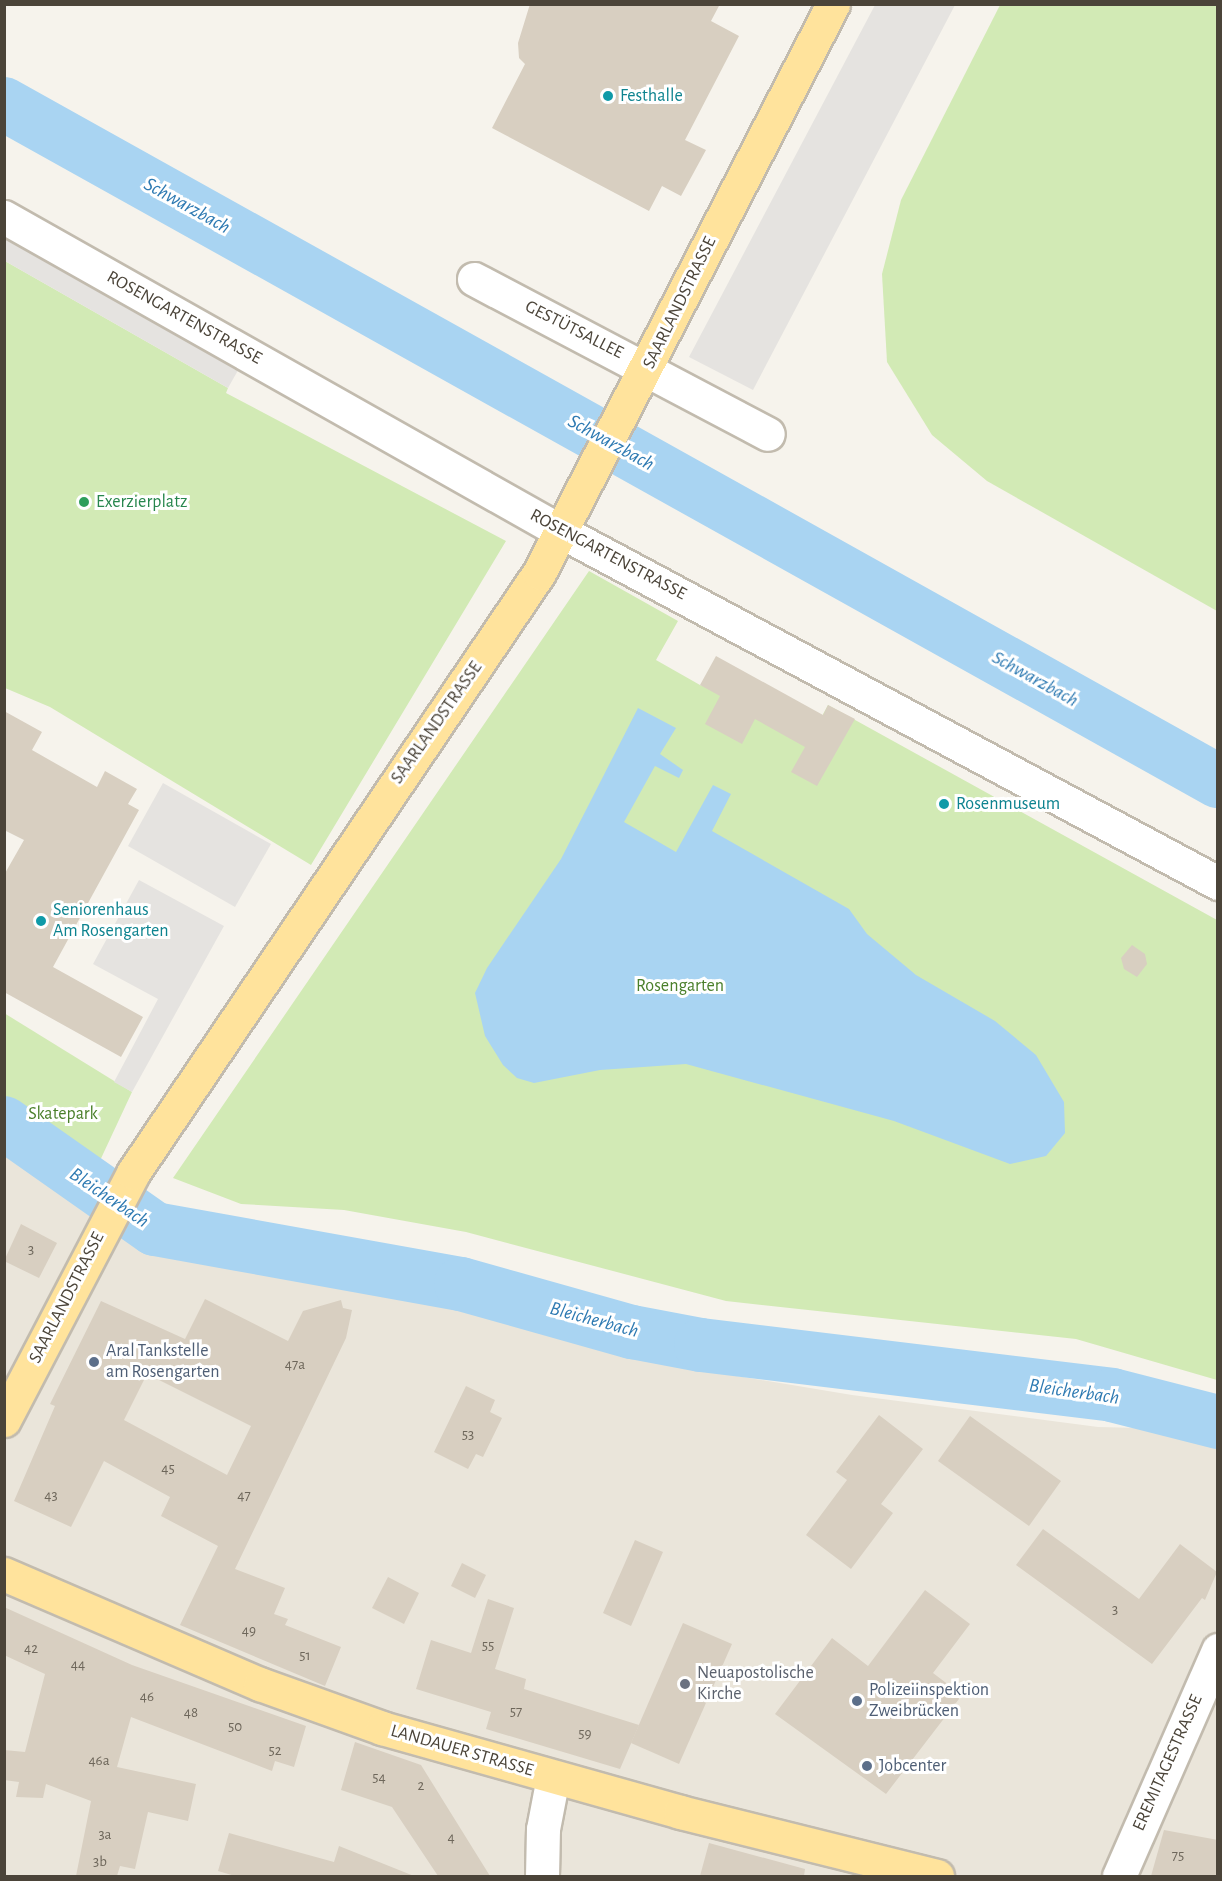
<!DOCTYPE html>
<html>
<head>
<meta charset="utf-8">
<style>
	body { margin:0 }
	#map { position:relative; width:1222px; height:1881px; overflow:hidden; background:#f6f3ec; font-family:"Alegreya Sans",sans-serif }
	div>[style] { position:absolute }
	.residential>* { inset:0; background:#eae5da }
	.green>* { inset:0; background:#d2eab5 }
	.parking>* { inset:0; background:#e5e3e0 }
	.water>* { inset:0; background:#a9d4f2 }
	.river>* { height:54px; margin:-27px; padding:0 27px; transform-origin:27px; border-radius:27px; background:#a9d4f2 }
	.building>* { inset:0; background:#d8cfc1 }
	.roads { filter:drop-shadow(2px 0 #c2bbae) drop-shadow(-2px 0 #c2bbae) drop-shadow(0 2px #c2bbae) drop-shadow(0 -2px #c2bbae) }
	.minor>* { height:33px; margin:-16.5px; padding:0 16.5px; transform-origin:16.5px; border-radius:16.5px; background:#fff }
	.major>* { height:33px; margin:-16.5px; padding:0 16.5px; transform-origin:16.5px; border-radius:16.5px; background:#ffe39c }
	.dots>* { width:16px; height:16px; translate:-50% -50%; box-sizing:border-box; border:3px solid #fff; border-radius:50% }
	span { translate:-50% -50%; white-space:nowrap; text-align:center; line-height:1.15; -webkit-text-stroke:6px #fff; paint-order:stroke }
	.number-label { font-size:15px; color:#6e675b }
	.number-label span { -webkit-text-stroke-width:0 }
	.culture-label { font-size:18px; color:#0d838f }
	.left { translate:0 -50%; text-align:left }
	.street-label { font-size:18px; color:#4b4439 }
	.leisure-label { font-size:18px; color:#27864d }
	.park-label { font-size:18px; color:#4a7f2a }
	.service-label { font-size:18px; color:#4e5e75 }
	.worship-label { font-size:18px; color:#5b616d }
	.water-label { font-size:20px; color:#2e7ab2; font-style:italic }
	.frame { position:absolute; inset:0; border:6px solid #4b4439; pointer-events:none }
</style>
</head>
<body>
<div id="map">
	<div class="residential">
		<i style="clip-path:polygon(4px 1139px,54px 1189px,163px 1252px,432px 1290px,557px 1333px,695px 1369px,852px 1395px,1098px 1427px,1139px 1428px,1217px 1443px,1217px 1876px,5px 1876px)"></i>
	</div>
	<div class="green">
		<i style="clip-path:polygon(1000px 5px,1217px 5px,1217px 611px,987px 481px,932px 435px,887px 362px,882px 274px,901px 200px)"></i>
		<i style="clip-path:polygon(5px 261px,228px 388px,226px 393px,506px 541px,311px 865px,50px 707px,5px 688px)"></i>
		<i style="clip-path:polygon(589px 571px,678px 621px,656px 660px,700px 685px,816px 727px,828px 705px,1217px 920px,1217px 1380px,1076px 1339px,726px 1301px,466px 1232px,344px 1210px,241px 1204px,173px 1178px)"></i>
		<i style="clip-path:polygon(4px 1013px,132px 1092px,83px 1197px,5px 1135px)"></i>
	</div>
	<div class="parking">
		<i style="clip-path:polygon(875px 5px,955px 5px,753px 390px,689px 357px)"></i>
		<i style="clip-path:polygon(5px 231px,241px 365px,228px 388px,5px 261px)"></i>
		<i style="clip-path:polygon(163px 783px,271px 844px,235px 907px,128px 846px)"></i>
		<i style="clip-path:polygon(139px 880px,224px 926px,132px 1092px,114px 1082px,158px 999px,93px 964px)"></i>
	</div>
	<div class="water">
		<i style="clip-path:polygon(638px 708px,676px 728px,660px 754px,683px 770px,679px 778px,655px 766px,624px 822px,676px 852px,713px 785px,731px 794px,712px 831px,849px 909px,867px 934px,916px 975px,995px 1021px,1036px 1055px,1064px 1102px,1065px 1133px,1046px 1156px,1010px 1164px,894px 1121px,686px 1064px,600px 1070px,534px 1083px,517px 1078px,503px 1065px,485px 1036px,475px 993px,487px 968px,561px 859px)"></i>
	</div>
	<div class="river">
		<i style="left:4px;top:104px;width:1390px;rotate:29.15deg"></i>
		<i style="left:4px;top:1123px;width:184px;rotate:35.1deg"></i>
		<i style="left:155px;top:1229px;width:311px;rotate:10.2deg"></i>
		<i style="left:461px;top:1284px;width:178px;rotate:15.7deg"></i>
		<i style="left:632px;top:1332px;width:70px;rotate:10.7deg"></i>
		<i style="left:701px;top:1345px;width:414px;rotate:6.9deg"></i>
		<i style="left:1112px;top:1395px;width:109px;rotate:14.3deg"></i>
	</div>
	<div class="building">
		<i style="clip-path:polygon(530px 4px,720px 4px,711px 21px,739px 36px,685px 140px,706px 150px,681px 196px,662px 186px,649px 211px,492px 128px,525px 64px,519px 58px,518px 43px)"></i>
		<i style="clip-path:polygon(716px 656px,823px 715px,828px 705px,855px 719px,817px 786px,791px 772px,805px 747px,755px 719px,742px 744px,705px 724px,720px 696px,700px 685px)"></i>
		<i style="clip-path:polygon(4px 711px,42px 732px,32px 750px,97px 787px,105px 771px,137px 789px,128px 804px,139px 810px,53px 967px,143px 1017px,121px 1057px,4px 992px,4px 875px,24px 840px,4px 830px)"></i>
		<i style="clip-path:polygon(1132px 945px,1145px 954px,1147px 964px,1137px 977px,1124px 969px,1121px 958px)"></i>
		<i style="clip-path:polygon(21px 1224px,57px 1243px,39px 1278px,4px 1261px)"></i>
		<i style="clip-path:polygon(evenodd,205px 1299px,288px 1341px,303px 1311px,341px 1300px,343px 1308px,352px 1310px,346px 1338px,235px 1569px,285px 1588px,274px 1614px,288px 1619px,285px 1625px,341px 1647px,325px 1686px,180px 1625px,218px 1546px,161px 1516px,170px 1497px,104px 1461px,71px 1527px,14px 1501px,55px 1406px,50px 1404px,101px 1301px,185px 1339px,205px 1299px,147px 1374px,251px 1426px,227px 1475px,124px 1420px,147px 1374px)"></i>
		<i style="clip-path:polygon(466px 1386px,495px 1400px,490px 1412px,502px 1418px,483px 1457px,476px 1454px,468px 1469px,434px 1452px)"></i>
		<i style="clip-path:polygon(879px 1415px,923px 1449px,881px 1504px,893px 1513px,851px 1569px,806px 1535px,847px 1480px,836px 1472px)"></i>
		<i style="clip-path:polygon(970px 1416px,1061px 1481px,1029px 1526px,938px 1461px)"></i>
		<i style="clip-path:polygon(1043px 1529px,1139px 1599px,1180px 1544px,1217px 1572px,1205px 1600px,1202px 1598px,1152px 1664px,1016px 1565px)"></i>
		<i style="clip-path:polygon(635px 1540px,663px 1552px,631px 1626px,603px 1613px)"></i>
		<i style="clip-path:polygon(462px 1563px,486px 1575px,475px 1598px,451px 1586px)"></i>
		<i style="clip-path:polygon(388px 1577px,419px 1593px,404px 1624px,372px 1608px)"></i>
		<i style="clip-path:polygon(925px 1590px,970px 1624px,933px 1673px,962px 1695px,886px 1794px,775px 1714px,832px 1638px,868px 1666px)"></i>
		<i style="clip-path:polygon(488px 1599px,514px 1608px,495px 1669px,526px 1679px,524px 1689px,639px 1725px,620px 1769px,486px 1729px,491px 1712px,416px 1689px,431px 1640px,471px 1653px)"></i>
		<i style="clip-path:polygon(4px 1607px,132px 1665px,306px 1726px,294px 1767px,275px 1761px,272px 1771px,131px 1717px,117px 1767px,196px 1784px,188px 1821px,148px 1812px,135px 1869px,120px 1866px,117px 1876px,76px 1876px,91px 1801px,46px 1784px,43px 1798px,16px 1797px,19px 1782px,4px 1780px,4px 1750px,25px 1752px,45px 1674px,4px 1655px)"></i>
		<i style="clip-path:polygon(683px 1623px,732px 1644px,679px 1764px,631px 1743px)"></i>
		<i style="clip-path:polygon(355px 1742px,421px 1765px,490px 1876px,438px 1876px,392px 1807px,341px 1790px)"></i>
		<i style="clip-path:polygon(1164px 1830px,1218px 1840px,1218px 1876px,1151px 1876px)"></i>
		<i style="clip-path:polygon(229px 1833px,334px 1862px,339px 1846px,414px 1876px,235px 1876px,218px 1871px)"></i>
		<i style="clip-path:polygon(709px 1843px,805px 1869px,804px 1876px,700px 1876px)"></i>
	</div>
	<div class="roads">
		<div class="minor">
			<i style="left:4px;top:217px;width:641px;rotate:29.45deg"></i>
			<i style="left:562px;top:532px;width:744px;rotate:28.15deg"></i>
			<i style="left:474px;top:279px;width:332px;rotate:27.8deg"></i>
			<i style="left:542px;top:1876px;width:47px;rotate:-88.8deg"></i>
			<i style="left:543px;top:1829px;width:53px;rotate:-79.1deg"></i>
			<i style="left:1119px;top:1876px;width:247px;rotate:-66.3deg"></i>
		</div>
		<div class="major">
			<i style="left:4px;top:1420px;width:279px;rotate:-62.4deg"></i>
			<i style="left:133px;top:1173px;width:724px;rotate:-55.92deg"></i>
			<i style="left:539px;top:573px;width:640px;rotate:-62.67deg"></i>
			<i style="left:4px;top:1574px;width:279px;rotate:23.3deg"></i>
			<i style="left:260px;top:1684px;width:130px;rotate:19.8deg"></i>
			<i style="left:382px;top:1728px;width:310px;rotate:15.7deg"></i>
			<i style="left:680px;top:1812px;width:265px;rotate:14deg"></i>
		</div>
	</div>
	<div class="dots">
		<i style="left:608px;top:96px;background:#0f9aa8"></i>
		<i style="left:84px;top:502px;background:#2e9e5b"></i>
		<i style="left:944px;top:804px;background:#0f9aa8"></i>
		<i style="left:41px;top:921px;background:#0f9aa8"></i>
		<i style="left:94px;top:1362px;background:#5c6f8a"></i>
		<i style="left:685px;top:1684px;background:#6b7280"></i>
		<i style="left:857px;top:1701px;background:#5c6f8a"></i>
		<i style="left:867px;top:1766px;background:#5c6f8a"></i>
	</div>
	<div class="number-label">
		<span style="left:31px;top:1250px">3</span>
		<span style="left:295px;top:1365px">47a</span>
		<span style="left:468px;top:1435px">53</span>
		<span style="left:168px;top:1469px">45</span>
		<span style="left:51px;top:1496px">43</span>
		<span style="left:244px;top:1496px">47</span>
		<span style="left:1115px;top:1610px">3</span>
		<span style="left:249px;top:1631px">49</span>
		<span style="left:488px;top:1646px">55</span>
		<span style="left:31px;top:1649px">42</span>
		<span style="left:305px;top:1656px">51</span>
		<span style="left:78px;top:1665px">44</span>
		<span style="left:147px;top:1697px">46</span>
		<span style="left:516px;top:1712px">57</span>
		<span style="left:191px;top:1713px">48</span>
		<span style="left:235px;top:1727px">50</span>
		<span style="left:585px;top:1734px">59</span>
		<span style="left:275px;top:1751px">52</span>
		<span style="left:99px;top:1761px">46a</span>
		<span style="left:379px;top:1778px">54</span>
		<span style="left:421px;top:1786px">2</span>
		<span style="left:105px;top:1835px">3a</span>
		<span style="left:451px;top:1838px">4</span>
		<span style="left:1178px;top:1856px">75</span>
		<span style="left:100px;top:1862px">3b</span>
	</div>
	<div class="culture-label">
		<span class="left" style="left:620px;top:96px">Festhalle</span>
		<span class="left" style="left:956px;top:804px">Rosenmuseum</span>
		<span class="left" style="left:53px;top:921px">Seniorenhaus<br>Am Rosengarten</span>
	</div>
	<div class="street-label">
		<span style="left:680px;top:303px;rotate:-64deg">SAARLANDSTRASSE</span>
		<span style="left:184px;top:318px;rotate:29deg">ROSENGARTENSTRASSE</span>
		<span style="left:574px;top:330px;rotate:27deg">GESTÜTSALLEE</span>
		<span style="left:608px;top:555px;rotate:28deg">ROSENGARTENSTRASSE</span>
		<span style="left:437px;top:723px;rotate:-55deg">SAARLANDSTRASSE</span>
		<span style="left:67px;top:1298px;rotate:-63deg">SAARLANDSTRASSE</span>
		<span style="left:462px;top:1751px;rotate:16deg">LANDAUER STRASSE</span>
		<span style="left:1168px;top:1763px;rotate:-66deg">EREMITAGESTRASSE</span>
	</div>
	<div class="leisure-label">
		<span class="left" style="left:96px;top:502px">Exerzierplatz</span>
	</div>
	<div class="park-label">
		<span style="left:680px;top:986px">Rosengarten</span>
		<span style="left:63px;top:1114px">Skatepark</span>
	</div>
	<div class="service-label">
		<span class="left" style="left:106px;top:1362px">Aral Tankstelle<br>am Rosengarten</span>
		<span class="left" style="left:869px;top:1701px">Polizeiinspektion<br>Zweibrücken</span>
		<span class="left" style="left:879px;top:1766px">Jobcenter</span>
	</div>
	<div class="worship-label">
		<span class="left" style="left:697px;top:1684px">Neuapostolische<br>Kirche</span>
	</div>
	<div class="water-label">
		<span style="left:187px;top:206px;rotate:29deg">Schwarzbach</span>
		<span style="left:611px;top:443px;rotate:29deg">Schwarzbach</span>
		<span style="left:1035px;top:679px;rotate:29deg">Schwarzbach</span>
		<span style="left:109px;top:1198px;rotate:34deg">Bleicherbach</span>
		<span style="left:594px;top:1320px;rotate:15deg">Bleicherbach</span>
		<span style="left:1074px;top:1392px;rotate:8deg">Bleicherbach</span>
	</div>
	<div class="frame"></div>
</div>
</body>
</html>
